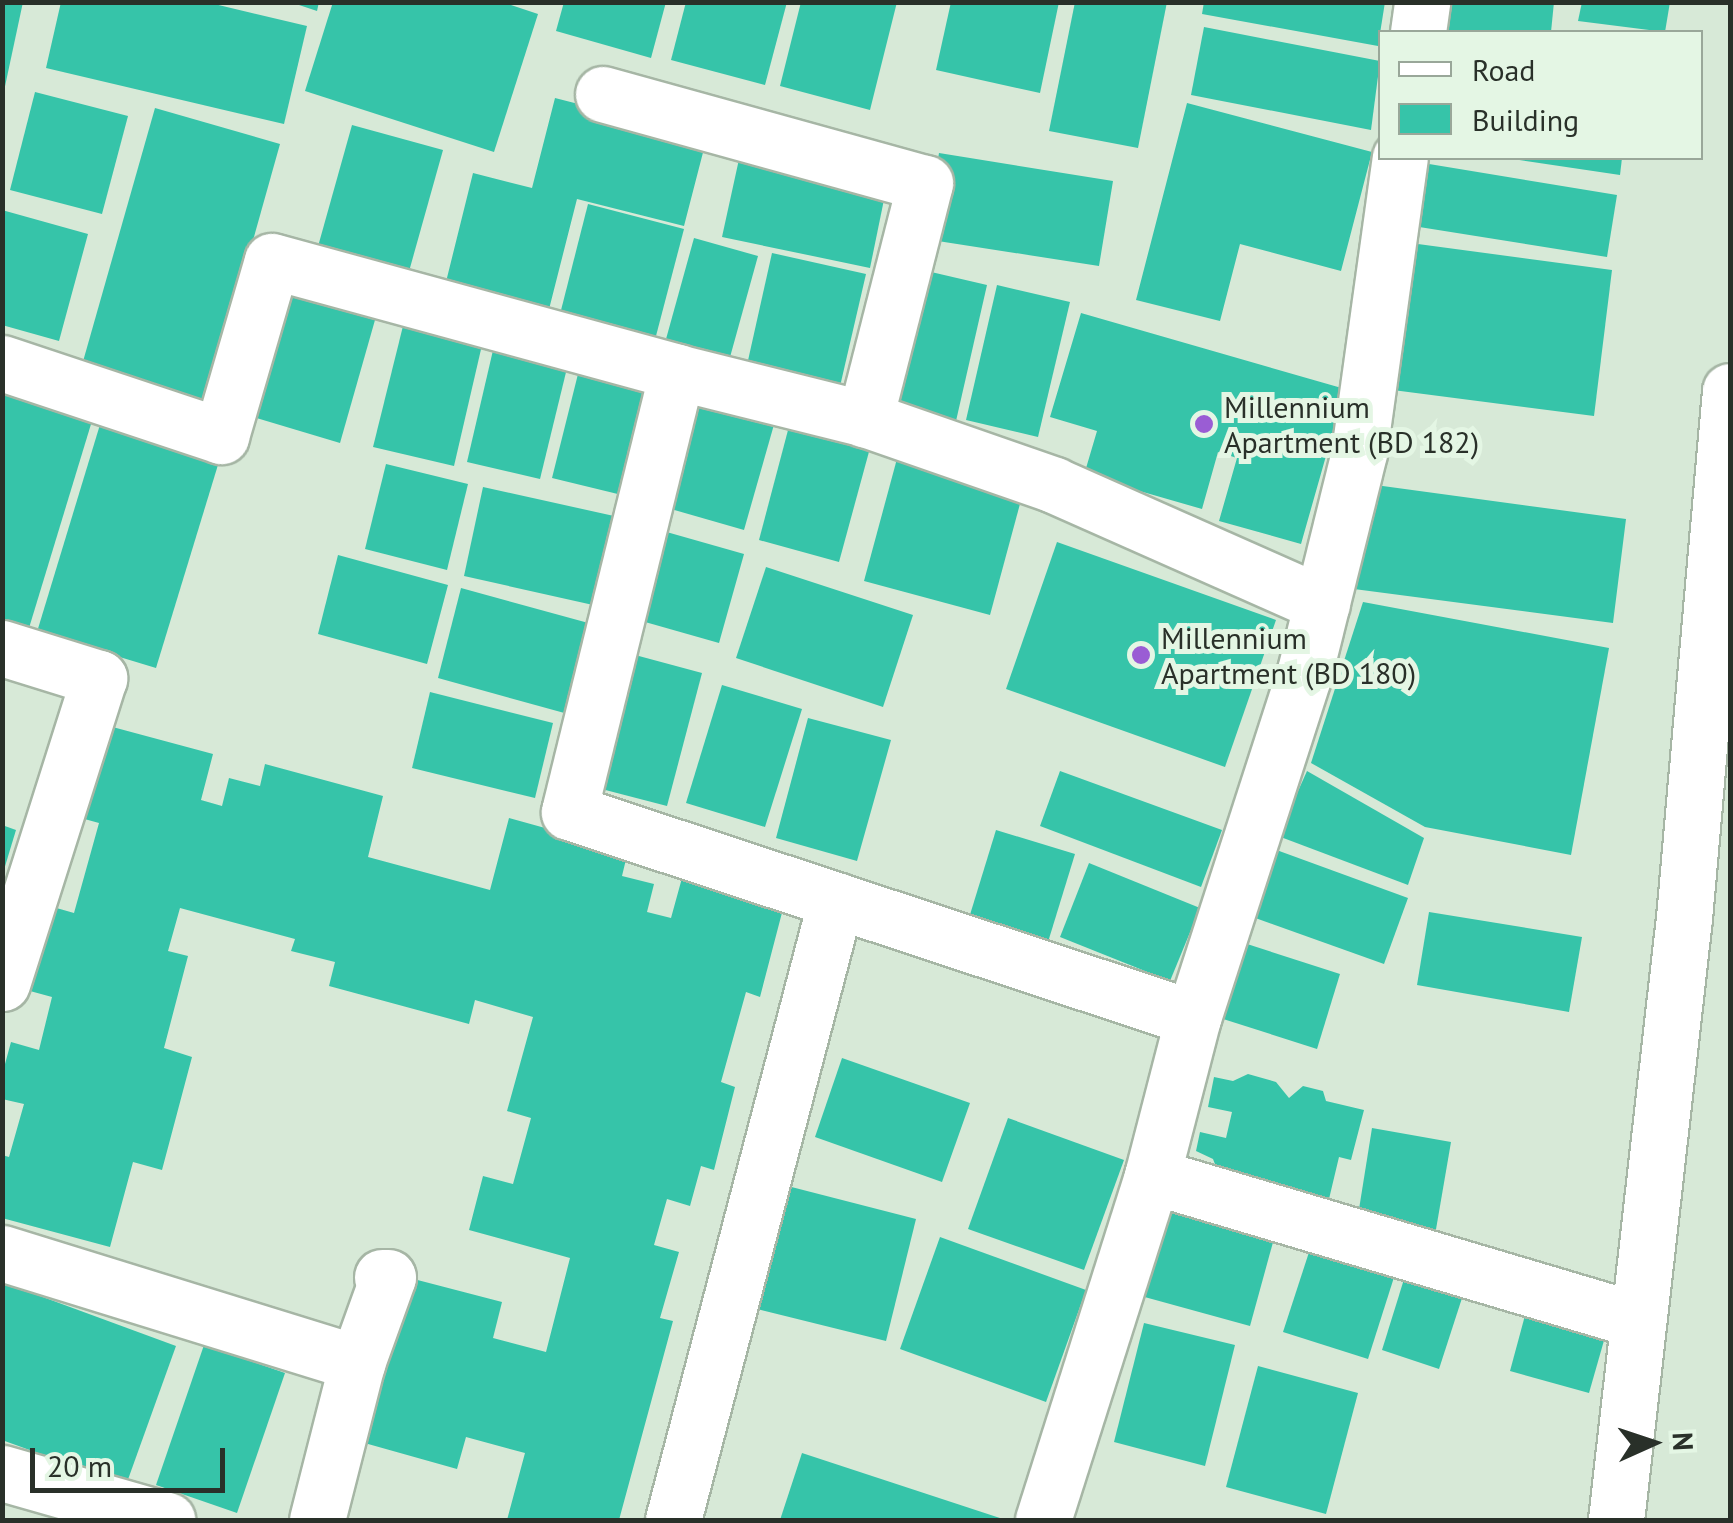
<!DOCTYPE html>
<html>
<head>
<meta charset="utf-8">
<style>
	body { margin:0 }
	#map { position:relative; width:1733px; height:1523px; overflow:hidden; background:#d7e9d7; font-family:"PT Sans",sans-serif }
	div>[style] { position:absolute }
	.building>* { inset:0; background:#36c4a9 }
	.roads { filter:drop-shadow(2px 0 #a6b6a5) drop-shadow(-2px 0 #a6b6a5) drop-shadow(0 2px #a6b6a5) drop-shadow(0 -2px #a6b6a5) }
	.minor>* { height:55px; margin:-27.5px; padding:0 27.5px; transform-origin:27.5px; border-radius:27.5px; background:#fff }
	.dots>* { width:28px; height:28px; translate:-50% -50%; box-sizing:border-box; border:5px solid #e4f6e4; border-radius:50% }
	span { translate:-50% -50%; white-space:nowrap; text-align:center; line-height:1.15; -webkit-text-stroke:10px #e4f6e4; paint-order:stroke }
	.poi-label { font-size:30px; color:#293029 }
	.left { translate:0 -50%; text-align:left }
	.frame { position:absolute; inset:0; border:5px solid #293029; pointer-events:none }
	.legend { position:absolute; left:1378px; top:30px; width:325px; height:130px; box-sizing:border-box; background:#e4f6e4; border:2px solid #99a799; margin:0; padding:12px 18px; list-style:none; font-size:30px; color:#293029 }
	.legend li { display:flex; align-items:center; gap:20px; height:50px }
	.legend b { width:50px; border:2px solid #99a799 }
	.north { position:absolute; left:1603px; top:1393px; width:100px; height:100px; -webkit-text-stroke:8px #e4f6e4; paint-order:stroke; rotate:87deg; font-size:28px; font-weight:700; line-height:40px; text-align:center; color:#293029 }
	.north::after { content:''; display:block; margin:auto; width:35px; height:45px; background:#293029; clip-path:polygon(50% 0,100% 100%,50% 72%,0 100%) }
	.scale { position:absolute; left:30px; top:1448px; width:195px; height:45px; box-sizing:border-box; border:5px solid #293029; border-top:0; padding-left:12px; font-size:30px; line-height:35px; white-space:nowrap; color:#293029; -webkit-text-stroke:8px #e4f6e4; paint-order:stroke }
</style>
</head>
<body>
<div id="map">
	<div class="building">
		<i style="clip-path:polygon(2px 2px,23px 2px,4px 91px,2px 91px)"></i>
		<i style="clip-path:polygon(61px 2px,206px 2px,307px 26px,284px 124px,46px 68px)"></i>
		<i style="clip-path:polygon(290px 2px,319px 2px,317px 11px)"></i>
		<i style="clip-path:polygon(333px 2px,502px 2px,538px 14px,494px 152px,305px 91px)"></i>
		<i style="clip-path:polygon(564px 2px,666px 2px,651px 58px,556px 31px)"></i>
		<i style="clip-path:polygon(686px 2px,787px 2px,765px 85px,671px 60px)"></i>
		<i style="clip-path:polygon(801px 2px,897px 2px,870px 110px,780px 86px)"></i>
		<i style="clip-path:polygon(951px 2px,1059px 2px,1040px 93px,936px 70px)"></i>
		<i style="clip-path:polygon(1075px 2px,1167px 2px,1138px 148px,1049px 131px)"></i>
		<i style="clip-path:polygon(1204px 2px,1385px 2px,1378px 46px,1202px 14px)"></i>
		<i style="clip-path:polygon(1452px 2px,1554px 2px,1551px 32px,1448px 32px)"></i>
		<i style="clip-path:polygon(1582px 2px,1670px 2px,1665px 32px,1578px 21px)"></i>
		<i style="clip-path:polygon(1204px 27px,1380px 61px,1371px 130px,1191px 95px)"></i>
		<i style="clip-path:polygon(35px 92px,128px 116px,102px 214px,10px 190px)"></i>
		<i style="clip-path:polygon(555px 98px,707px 137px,684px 226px,577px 199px,545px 325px,442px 298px,473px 173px,532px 188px)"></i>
		<i style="clip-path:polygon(1187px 103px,1372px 152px,1341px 271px,1240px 244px,1220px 321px,1136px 300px)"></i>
		<i style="clip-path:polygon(155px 108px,280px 144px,208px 401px,82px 365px)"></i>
		<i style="clip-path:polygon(352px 125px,443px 150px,408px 275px,317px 250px)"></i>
		<i style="clip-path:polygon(741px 150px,888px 180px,870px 268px,722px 237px)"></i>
		<i style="clip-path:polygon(939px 153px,1113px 181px,1099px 266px,925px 239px)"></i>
		<i style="clip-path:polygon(1506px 158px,1622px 158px,1620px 175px)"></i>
		<i style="clip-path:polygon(1423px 163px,1617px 195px,1607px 257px,1413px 226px)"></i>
		<i style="clip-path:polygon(588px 204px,684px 229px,651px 355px,556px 330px)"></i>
		<i style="clip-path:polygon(2px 210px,88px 234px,59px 341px,2px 325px)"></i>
		<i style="clip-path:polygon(694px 238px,758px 256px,727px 368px,663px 350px)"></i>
		<i style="clip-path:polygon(1403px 242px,1612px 270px,1594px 416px,1385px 389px)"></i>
		<i style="clip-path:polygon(772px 253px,866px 274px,838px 395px,745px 374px)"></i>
		<i style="clip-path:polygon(914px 268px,987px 285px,956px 421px,883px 405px)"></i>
		<i style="clip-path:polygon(997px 285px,1070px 302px,1038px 437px,966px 420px)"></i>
		<i style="clip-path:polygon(277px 290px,375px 320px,340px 443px,240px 413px)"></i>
		<i style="clip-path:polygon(1081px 313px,1345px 389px,1301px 544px,1219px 521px,1237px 458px,1218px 452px,1202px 509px,1084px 475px,1097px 431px,1050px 417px)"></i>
		<i style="clip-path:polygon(403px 326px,482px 345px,454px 466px,373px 447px)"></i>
		<i style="clip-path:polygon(494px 346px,568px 364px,540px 479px,467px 462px)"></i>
		<i style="clip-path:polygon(581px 362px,655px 380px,626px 496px,552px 478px)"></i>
		<i style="clip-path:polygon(2px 382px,95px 411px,29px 628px,2px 620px)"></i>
		<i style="clip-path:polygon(690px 390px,777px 414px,744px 530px,657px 505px)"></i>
		<i style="clip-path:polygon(792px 415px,873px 437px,839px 562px,759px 540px)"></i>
		<i style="clip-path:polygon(102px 418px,221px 455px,156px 668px,37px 632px)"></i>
		<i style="clip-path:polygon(898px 455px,1024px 489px,990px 615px,864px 581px)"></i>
		<i style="clip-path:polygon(386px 464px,468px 484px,447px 570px,365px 549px)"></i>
		<i style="clip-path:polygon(1368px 484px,1626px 519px,1613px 623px,1354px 589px)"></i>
		<i style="clip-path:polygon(483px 487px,623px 518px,602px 607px,464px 576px)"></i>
		<i style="clip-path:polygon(649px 527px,744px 554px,719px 643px,624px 616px)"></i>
		<i style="clip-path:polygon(1057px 542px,1276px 620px,1225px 767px,1006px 689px)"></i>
		<i style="clip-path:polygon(338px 555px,448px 585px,427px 664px,318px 634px)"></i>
		<i style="clip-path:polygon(766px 567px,913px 615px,883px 707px,736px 658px)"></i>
		<i style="clip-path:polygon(461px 588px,592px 624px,568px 714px,438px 678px)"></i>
		<i style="clip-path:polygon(1363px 602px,1609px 648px,1571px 855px,1425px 827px,1311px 763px)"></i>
		<i style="clip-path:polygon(624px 652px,702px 673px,667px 806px,590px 786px)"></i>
		<i style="clip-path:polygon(722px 685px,802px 709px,765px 827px,686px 803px)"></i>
		<i style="clip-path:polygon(430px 692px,553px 723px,535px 798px,412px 768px)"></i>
		<i style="clip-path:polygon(808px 718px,891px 740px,857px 861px,776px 838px)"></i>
		<i style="clip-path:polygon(94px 722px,213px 754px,201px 800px,222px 806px,229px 778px,260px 786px,265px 764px,383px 796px,368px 857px,490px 890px,509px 818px,628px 851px,622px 876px,654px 884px,647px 912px,671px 918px,682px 878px,784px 905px,760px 997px,746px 992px,721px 1082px,735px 1087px,714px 1170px,701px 1166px,690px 1206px,667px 1199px,654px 1245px,679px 1252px,660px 1318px,673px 1321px,619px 1520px,507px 1520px,525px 1453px,466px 1437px,457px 1469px,361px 1442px,406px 1277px,502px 1302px,493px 1338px,546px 1352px,570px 1258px,469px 1230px,483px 1176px,513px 1184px,531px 1118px,507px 1111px,533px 1017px,475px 1000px,469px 1024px,329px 986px,335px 962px,291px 951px,295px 939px,180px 908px,168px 951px,188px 956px,164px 1048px,192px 1057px,162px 1170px,133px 1162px,110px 1247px,2px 1218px,2px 1155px,9px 1157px,24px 1104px,2px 1099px,2px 1075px,11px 1042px,39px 1050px,52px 997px,30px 991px,53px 907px,74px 913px,99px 823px,70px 815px)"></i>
		<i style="clip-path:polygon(1060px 771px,1222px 830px,1201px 887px,1040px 826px)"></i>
		<i style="clip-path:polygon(1307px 771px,1424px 838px,1408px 885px,1278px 836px)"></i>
		<i style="clip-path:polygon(2px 825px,16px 830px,3px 873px,2px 873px)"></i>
		<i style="clip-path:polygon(996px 830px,1075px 854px,1048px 942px,969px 918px)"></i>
		<i style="clip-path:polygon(1271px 848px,1408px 898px,1384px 964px,1247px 915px)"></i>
		<i style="clip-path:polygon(1089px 863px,1200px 908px,1170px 981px,1060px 937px)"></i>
		<i style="clip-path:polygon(1429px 912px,1582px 937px,1569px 1012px,1417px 985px)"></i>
		<i style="clip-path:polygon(1244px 943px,1340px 974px,1317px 1049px,1220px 1018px)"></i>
		<i style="clip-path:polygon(842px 1058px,970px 1103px,942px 1182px,815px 1137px)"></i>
		<i style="clip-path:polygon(1248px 1074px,1276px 1082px,1289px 1098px,1303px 1086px,1323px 1091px,1326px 1101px,1364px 1110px,1351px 1160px,1339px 1157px,1329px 1199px,1318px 1195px,1316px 1207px,1218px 1172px,1213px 1159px,1196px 1151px,1200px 1132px,1226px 1138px,1232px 1112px,1208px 1107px,1214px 1077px,1233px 1081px)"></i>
		<i style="clip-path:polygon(1008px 1118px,1124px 1160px,1084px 1270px,968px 1229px)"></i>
		<i style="clip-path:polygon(1372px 1128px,1451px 1142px,1434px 1241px,1356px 1228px)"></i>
		<i style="clip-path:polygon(772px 1182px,916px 1219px,886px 1341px,741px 1305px)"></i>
		<i style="clip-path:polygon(1169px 1193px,1278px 1224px,1250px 1326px,1141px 1296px)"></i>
		<i style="clip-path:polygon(940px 1237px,1086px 1290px,1046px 1402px,900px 1349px)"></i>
		<i style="clip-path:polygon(1312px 1243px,1396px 1271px,1368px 1359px,1283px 1332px)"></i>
		<i style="clip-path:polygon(1405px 1276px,1463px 1295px,1439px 1369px,1382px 1350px)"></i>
		<i style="clip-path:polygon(2px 1282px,176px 1346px,126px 1485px,2px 1440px)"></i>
		<i style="clip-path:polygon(1527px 1308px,1607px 1330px,1589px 1393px,1510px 1371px)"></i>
		<i style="clip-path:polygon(1144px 1323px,1235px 1345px,1205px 1466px,1114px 1442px)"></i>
		<i style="clip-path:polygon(204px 1345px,285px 1373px,237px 1513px,156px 1485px)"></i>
		<i style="clip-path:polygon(1258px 1366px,1358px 1393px,1326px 1514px,1226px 1487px)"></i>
		<i style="clip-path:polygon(802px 1453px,1006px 1520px,780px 1520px)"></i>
	</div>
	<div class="roads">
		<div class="minor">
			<i style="left:1418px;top:32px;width:30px;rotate:-82deg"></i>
			<i style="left:603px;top:94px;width:334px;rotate:15.5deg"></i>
			<i style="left:925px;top:183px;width:244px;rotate:104.3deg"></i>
			<i style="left:2px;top:363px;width:231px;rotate:18.4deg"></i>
			<i style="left:221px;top:436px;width:182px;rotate:-73.8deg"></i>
			<i style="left:272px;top:261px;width:420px;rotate:15.3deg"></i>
			<i style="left:677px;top:372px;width:453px;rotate:103.8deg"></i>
			<i style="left:569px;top:812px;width:657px;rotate:18.27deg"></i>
			<i style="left:677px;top:372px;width:194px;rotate:14deg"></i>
			<i style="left:865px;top:419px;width:200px;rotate:19.2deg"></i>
			<i style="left:1054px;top:485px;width:293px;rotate:23.9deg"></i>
			<i style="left:2px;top:648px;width:102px;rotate:17.2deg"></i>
			<i style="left:99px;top:678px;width:320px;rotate:107.6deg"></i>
			<i style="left:1152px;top:1176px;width:506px;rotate:16.54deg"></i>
			<i style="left:2px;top:1253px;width:372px;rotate:17.2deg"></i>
			<i style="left:357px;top:1363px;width:162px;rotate:104.3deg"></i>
			<i style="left:357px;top:1363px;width:91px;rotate:-70.2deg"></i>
			<i style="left:388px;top:1277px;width:6px;rotate:180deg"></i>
			<i style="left:2px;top:1473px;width:172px;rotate:15.9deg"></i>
			<i style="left:673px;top:1520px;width:641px;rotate:-75.27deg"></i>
			<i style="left:1043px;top:1520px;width:361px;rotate:-72.4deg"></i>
			<i style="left:1152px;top:1176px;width:163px;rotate:-75.5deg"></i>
			<i style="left:1193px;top:1018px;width:361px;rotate:-72.1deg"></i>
			<i style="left:1304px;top:675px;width:230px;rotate:-76.1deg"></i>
			<i style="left:1359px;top:452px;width:297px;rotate:-82.1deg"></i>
			<i style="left:1616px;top:1520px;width:606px;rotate:-83.56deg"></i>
			<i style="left:1684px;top:918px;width:529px;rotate:-85.01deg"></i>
		</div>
	</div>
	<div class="dots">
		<i style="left:1204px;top:424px;background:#9a5dd4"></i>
		<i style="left:1141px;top:655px;background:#9a5dd4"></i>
	</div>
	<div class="poi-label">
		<span class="left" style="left:1224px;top:424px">Millennium<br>Apartment (BD 182)</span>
		<span class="left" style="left:1161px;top:655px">Millennium<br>Apartment (BD 180)</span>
	</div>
	<div class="frame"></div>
	<ul class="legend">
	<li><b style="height:12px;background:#fff"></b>Road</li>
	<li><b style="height:28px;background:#36c4a9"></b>Building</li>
	</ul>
	<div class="north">N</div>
	<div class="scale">20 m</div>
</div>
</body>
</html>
